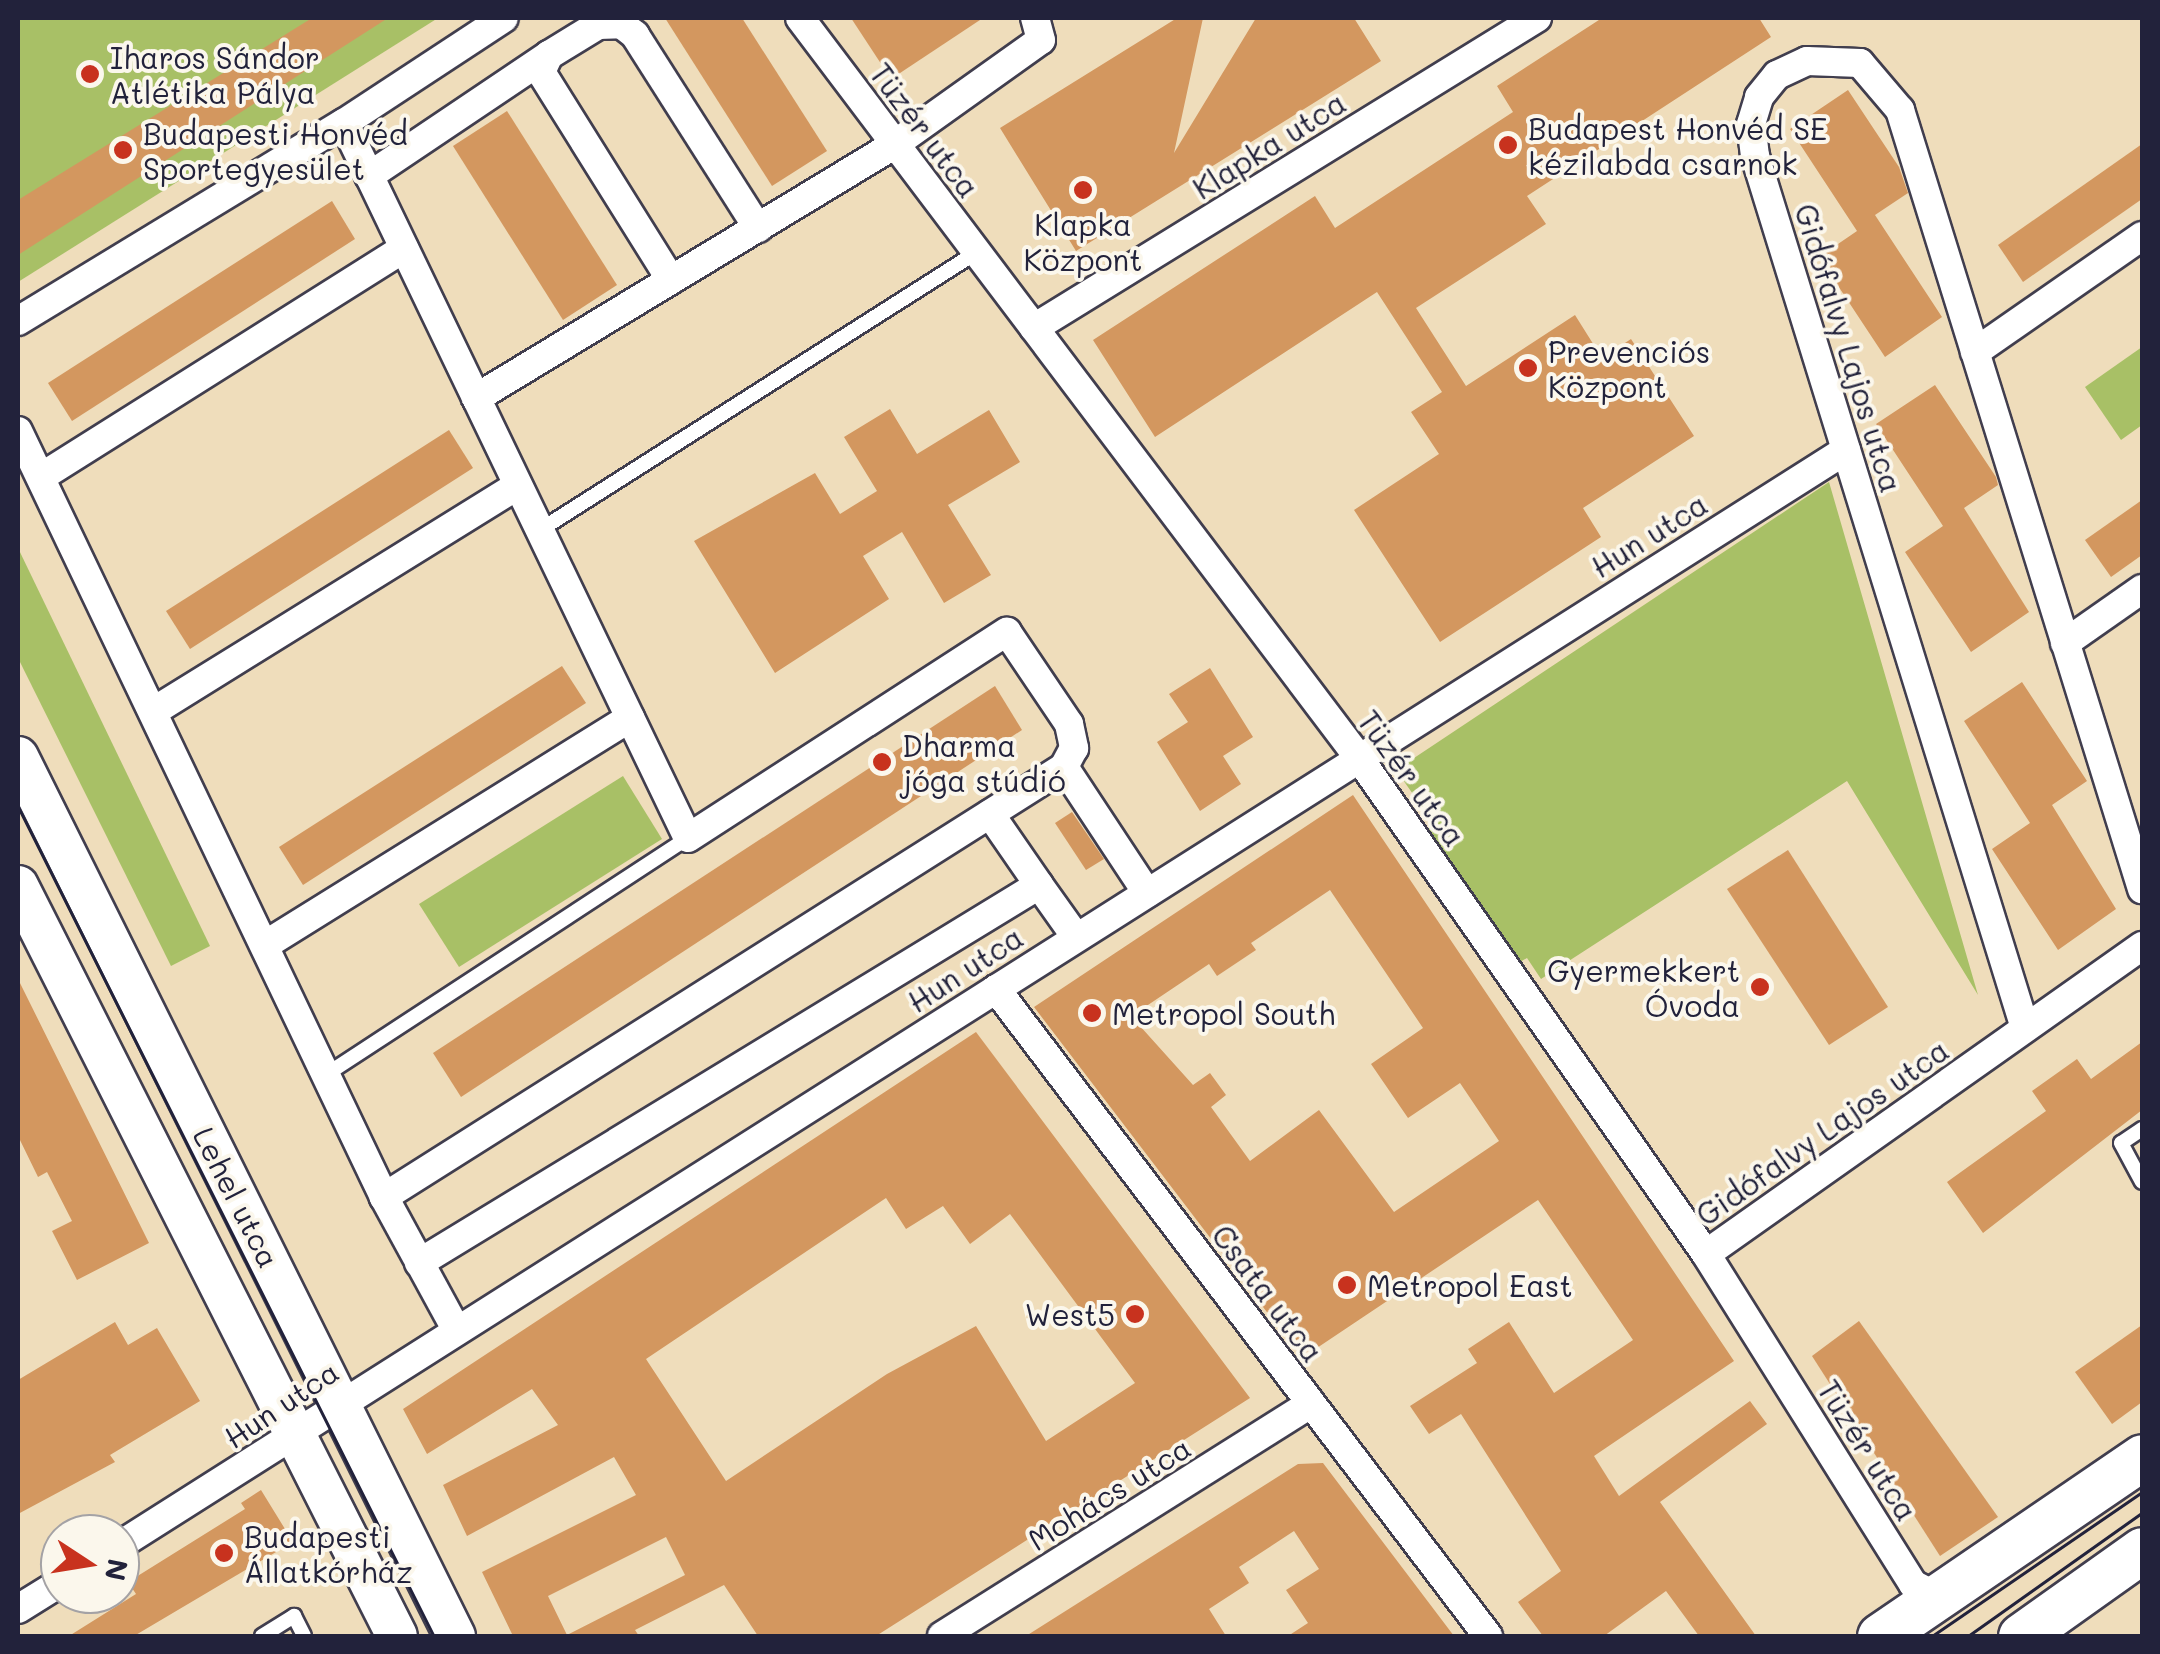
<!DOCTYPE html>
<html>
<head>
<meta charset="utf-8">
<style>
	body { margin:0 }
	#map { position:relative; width:2160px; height:1654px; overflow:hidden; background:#efddbb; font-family:Mali,sans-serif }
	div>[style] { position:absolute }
	.green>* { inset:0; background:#a8c066 }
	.building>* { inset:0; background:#d3975f }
	.roads { filter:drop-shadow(2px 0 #413e4e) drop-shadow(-2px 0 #413e4e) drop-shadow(0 2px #413e4e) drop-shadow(0 -2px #413e4e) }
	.service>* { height:14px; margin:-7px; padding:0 7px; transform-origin:7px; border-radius:7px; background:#fff }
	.minor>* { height:28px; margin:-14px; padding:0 14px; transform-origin:14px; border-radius:14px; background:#fff }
	.secondary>* { height:40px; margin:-20px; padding:0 20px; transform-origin:20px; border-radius:20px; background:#fff }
	.primary>* { height:45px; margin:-22.5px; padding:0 22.5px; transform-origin:22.5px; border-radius:22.5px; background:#fff }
	.tram>* { height:2.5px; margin:-1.25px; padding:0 1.25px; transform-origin:1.25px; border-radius:1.25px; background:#22223b }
	.dots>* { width:28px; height:28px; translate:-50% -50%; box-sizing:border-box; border:5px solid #fbf7ec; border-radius:50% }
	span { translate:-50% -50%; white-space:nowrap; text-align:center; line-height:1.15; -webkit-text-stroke:8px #fbf7ec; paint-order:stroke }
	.poi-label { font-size:30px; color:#22223b }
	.left { translate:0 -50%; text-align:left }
	.right { translate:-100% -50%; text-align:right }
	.street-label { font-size:30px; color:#22223b }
	.frame { position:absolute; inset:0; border:20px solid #22223b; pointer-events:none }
	.north { position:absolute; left:40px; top:1514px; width:100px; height:100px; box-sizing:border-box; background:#fbf7ec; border:2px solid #a4a2a5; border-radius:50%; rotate:102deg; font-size:28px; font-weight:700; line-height:40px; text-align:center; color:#22223b }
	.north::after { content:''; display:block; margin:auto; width:35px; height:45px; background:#c8321e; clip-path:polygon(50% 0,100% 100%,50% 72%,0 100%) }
</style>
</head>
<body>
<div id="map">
	<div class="green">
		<i style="clip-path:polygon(18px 18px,438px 18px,18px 282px)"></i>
		<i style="clip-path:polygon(2142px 347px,2142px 425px,2121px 440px,2085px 387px)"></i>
		<i style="clip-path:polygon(1829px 482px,1978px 995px,1847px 781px,1541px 979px,1527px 958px,1518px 963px,1424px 832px,1434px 824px,1396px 770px)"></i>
		<i style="clip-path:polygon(18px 548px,210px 946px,171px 966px,18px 658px)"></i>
		<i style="clip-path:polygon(623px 776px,662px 839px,459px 967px,419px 904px)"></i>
	</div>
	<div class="building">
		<i style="clip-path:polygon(312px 18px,388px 18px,18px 255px,18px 200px)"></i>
		<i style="clip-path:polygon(665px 18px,742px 18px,827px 151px,772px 186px)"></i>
		<i style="clip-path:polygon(851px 18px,983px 18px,891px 79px)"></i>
		<i style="clip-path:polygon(1177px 18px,1203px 18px,1174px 153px,1256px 18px,1354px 18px,1381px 61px,1076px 251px,1000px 128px)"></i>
		<i style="clip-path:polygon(1602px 18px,1759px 18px,1771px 37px,1527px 196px,1546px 224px,1416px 308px,1466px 386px,1575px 315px,1602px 358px,1631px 339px,1694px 436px,1583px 508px,1601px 537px,1440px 642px,1354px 510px,1439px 454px,1411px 412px,1442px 392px,1377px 292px,1155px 437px,1093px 340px,1315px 196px,1335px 228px,1513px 112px,1497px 86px)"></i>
		<i style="clip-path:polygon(1848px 90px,1899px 167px,1908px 193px,1875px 215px,1942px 317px,1885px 357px,1819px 257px,1857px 231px,1790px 129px)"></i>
		<i style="clip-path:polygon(507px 111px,617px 285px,563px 320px,453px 146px)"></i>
		<i style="clip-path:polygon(2142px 144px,2142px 199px,2023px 282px,1998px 245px)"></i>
		<i style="clip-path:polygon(332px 201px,355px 239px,72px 421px,48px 383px)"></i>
		<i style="clip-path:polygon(1935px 385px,1996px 477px,1998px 485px,1964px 508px,2029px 612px,1971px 652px,1905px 552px,1943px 526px,1876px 424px)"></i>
		<i style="clip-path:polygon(890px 409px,917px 454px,989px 410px,1020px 462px,948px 505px,991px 575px,944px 603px,902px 532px,863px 556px,889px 599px,775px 673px,694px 541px,815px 473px,840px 514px,877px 491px,844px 437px)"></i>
		<i style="clip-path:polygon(449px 430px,473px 468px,190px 649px,166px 611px)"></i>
		<i style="clip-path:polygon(2142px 500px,2142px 555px,2111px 577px,2085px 540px)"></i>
		<i style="clip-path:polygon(562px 666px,586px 703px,303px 885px,279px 847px)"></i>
		<i style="clip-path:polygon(1210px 668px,1253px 737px,1223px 756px,1241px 784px,1200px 811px,1157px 742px,1188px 722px,1169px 694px)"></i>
		<i style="clip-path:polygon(2022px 682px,2087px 781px,2052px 805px,2116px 909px,2058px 950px,1992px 849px,2030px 823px,1964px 721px)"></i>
		<i style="clip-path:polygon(995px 686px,1022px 730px,461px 1097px,433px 1053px)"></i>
		<i style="clip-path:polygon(evenodd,1353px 795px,1734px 1361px,1594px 1456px,1619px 1496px,1750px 1401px,1767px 1424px,1660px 1502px,1756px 1636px,1699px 1636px,1666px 1591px,1604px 1636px,1543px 1636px,1518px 1602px,1561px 1571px,1461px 1414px,1429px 1434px,1410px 1406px,1477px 1363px,1468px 1349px,1509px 1322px,1554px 1393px,1633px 1340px,1538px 1200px,1302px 1358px,1034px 1007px,1353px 795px,1330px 890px,1423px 1028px,1371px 1064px,1408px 1118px,1460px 1083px,1499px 1141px,1394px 1212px,1319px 1110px,1250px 1161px,1211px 1107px,1226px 1095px,1210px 1073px,1193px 1085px,1140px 1026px,1149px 1019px,1142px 1009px,1209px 964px,1217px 976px,1256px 950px,1251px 943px,1330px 890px)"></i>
		<i style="clip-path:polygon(1072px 812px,1104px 859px,1086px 870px,1055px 823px)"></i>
		<i style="clip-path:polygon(1788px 850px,1888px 1007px,1829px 1045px,1727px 889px)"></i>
		<i style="clip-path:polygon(18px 979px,149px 1243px,77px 1280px,52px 1231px,72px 1221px,47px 1172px,38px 1177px,18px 1136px)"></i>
		<i style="clip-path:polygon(evenodd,976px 1032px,1250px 1398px,876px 1636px,758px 1636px,724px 1585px,635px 1630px,639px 1636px,513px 1636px,482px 1572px,636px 1495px,614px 1457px,467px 1536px,443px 1485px,558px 1425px,532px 1389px,427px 1454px,403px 1409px,976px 1032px,886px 1198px,906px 1229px,943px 1206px,970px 1244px,1010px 1214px,1135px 1383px,1046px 1441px,976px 1326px,887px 1374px,726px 1481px,646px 1359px,886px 1198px,976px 1032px,666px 1537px,685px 1575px,567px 1635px,548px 1596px,666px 1537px)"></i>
		<i style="clip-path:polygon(2142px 1042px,2142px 1110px,1983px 1233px,1947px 1182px,2046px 1111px,2032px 1091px,2077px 1059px,2091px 1079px)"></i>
		<i style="clip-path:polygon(1859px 1321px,1998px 1517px,1940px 1556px,1812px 1356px)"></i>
		<i style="clip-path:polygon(115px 1322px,128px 1345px,157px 1328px,200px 1401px,110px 1455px,115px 1462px,18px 1514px,18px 1380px)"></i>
		<i style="clip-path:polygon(2142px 1325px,2142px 1402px,2112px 1424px,2075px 1372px)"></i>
		<i style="clip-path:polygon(1323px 1463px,1454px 1636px,1288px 1636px,1308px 1623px,1286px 1590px,1319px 1569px,1294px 1531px,1239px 1567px,1249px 1583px,1209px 1609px,1226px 1636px,1026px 1636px,1298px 1464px)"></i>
		<i style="clip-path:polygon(261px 1490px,293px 1542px,134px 1636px,69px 1636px,136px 1594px,128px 1582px,245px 1509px,241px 1503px)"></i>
	</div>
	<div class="roads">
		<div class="service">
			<i style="left:540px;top:530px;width:518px;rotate:-32.46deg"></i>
			<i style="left:327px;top:1074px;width:431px;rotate:-33.2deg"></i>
			<i style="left:2142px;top:1129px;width:25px;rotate:146deg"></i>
			<i style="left:2121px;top:1143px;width:44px;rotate:61.7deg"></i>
			<i style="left:262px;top:1636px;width:38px;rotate:-32deg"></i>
			<i style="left:294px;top:1616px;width:22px;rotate:63deg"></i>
		</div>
		<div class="minor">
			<i style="left:800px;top:18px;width:927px;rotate:52.93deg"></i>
			<i style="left:1359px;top:758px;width:605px;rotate:55.02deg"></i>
			<i style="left:1706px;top:1254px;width:390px;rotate:57.9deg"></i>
			<i style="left:1913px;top:1584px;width:27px;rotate:28deg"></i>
			<i style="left:344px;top:123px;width:793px;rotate:64.31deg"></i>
			<i style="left:688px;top:838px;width:380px;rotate:-32.9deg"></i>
			<i style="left:1007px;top:632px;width:111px;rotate:56deg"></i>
			<i style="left:1069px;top:724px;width:25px;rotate:78deg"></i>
			<i style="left:1074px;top:748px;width:21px;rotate:118deg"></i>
			<i style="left:1064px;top:767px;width:805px;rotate:147.69deg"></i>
			<i style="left:369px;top:176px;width:217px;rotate:-33.9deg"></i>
			<i style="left:671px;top:280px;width:245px;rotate:-122deg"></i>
			<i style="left:541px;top:72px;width:19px;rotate:-65deg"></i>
			<i style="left:549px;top:55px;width:57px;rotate:-31.5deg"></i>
			<i style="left:598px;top:25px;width:23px;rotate:-2deg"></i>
			<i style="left:621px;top:24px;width:18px;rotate:38deg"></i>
			<i style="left:635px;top:35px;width:229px;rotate:57.5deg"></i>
			<i style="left:18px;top:321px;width:381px;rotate:-31.3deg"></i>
			<i style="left:344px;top:123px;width:191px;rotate:-33.3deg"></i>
			<i style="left:1034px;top:328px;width:591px;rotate:-31.65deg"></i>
			<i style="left:1975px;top:352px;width:203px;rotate:-34.8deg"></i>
			<i style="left:476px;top:398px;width:490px;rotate:-31.2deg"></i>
			<i style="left:895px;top:144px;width:179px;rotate:-35.5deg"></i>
			<i style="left:1041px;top:40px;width:23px;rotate:-105deg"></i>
			<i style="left:18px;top:431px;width:849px;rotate:64.46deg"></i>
			<i style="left:384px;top:1197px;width:150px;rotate:61.4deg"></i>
			<i style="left:41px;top:477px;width:429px;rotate:-32.2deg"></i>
			<i style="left:2065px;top:643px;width:94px;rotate:-35deg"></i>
			<i style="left:154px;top:711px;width:428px;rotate:-31.8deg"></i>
			<i style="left:1064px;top:767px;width:151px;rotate:56.6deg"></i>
			<i style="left:990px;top:814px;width:86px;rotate:55.4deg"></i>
			<i style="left:265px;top:945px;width:430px;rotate:-31.9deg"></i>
			<i style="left:996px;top:989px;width:813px;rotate:52.75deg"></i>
			<i style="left:2025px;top:1028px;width:913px;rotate:-107.2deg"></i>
			<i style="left:1755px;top:156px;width:32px;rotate:-97deg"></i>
			<i style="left:1751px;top:124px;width:28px;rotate:-73deg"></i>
			<i style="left:1759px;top:97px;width:28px;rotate:-51deg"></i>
			<i style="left:1777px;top:75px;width:33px;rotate:-25deg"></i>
			<i style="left:1807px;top:61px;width:53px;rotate:2.2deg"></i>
			<i style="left:1860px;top:63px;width:62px;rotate:49.6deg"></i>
			<i style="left:1900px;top:110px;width:816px;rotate:72.74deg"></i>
			<i style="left:1706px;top:1254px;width:534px;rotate:-35.24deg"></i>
			<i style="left:419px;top:1263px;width:726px;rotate:-31.37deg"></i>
			<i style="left:1039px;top:885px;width:64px;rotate:54.6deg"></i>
			<i style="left:120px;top:1545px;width:2044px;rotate:-32.39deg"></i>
			<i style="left:18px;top:1609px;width:49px;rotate:-31.8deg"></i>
			<i style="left:942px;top:1636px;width:436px;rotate:-32.2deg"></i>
		</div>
		<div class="secondary">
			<i style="left:18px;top:757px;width:982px;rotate:63.57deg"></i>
			<i style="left:18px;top:886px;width:840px;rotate:63.19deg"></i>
		</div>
		<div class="primary">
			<i style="left:1880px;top:1636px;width:317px;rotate:-34.3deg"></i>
			<i style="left:2021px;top:1636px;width:148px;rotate:-35.4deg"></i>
		</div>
	</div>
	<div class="tram">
		<i style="left:18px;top:806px;width:928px;rotate:63.38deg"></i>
		<i style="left:1932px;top:1636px;width:255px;rotate:-34.4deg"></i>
		<i style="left:1968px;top:1636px;width:213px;rotate:-35.3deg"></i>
	</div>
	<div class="dots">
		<i style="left:90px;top:74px;background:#c8321e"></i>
		<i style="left:1508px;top:145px;background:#c8321e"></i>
		<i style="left:123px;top:150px;background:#c8321e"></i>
		<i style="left:1083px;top:190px;background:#c8321e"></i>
		<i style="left:1528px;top:368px;background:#c8321e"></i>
		<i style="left:882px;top:762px;background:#c8321e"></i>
		<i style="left:1760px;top:987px;background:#c8321e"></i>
		<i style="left:1092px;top:1013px;background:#c8321e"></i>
		<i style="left:1347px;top:1285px;background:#c8321e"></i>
		<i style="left:1135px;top:1314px;background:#c8321e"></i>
		<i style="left:224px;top:1553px;background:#c8321e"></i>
	</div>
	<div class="poi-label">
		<span class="left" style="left:110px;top:74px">Iharos Sándor<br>Atlétika Pálya</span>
		<span class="left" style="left:1528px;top:145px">Budapest Honvéd SE<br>kézilabda csarnok</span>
		<span class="left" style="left:143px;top:150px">Budapesti Honvéd<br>Sportegyesület</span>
		<span style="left:1083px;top:241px">Klapka<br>Központ</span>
		<span class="left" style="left:1548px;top:368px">Prevenciós<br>Központ</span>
		<span class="left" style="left:902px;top:762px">Dharma<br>jóga stúdió</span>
		<span class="right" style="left:1740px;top:987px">Gyermekkert<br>Óvoda</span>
		<span class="left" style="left:1112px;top:1013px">Metropol South</span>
		<span class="left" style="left:1367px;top:1285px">Metropol East</span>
		<span class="right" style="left:1115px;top:1314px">West5</span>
		<span class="left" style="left:244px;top:1553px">Budapesti<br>Állatkórház</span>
	</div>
	<div class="street-label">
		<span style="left:925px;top:130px;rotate:53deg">Tüzér utca</span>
		<span style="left:1269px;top:145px;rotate:-32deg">Klapka utca</span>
		<span style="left:1849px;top:348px;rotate:73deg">Gidófalvy Lajos utca</span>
		<span style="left:1649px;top:535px;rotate:-32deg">Hun utca</span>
		<span style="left:1412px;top:778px;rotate:54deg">Tüzér utca</span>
		<span style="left:965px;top:969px;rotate:-33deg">Hun utca</span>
		<span style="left:1822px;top:1132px;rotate:-35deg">Gidófalvy Lajos utca</span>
		<span style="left:237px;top:1197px;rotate:63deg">Lehel utca</span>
		<span style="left:1268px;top:1293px;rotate:53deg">Csata utca</span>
		<span style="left:281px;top:1404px;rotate:-34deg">Hun utca</span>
		<span style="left:1868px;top:1450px;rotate:58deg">Tüzér utca</span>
		<span style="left:1109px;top:1493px;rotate:-32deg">Mohács utca</span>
	</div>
	<div class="frame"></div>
	<div class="north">N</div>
</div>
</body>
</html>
